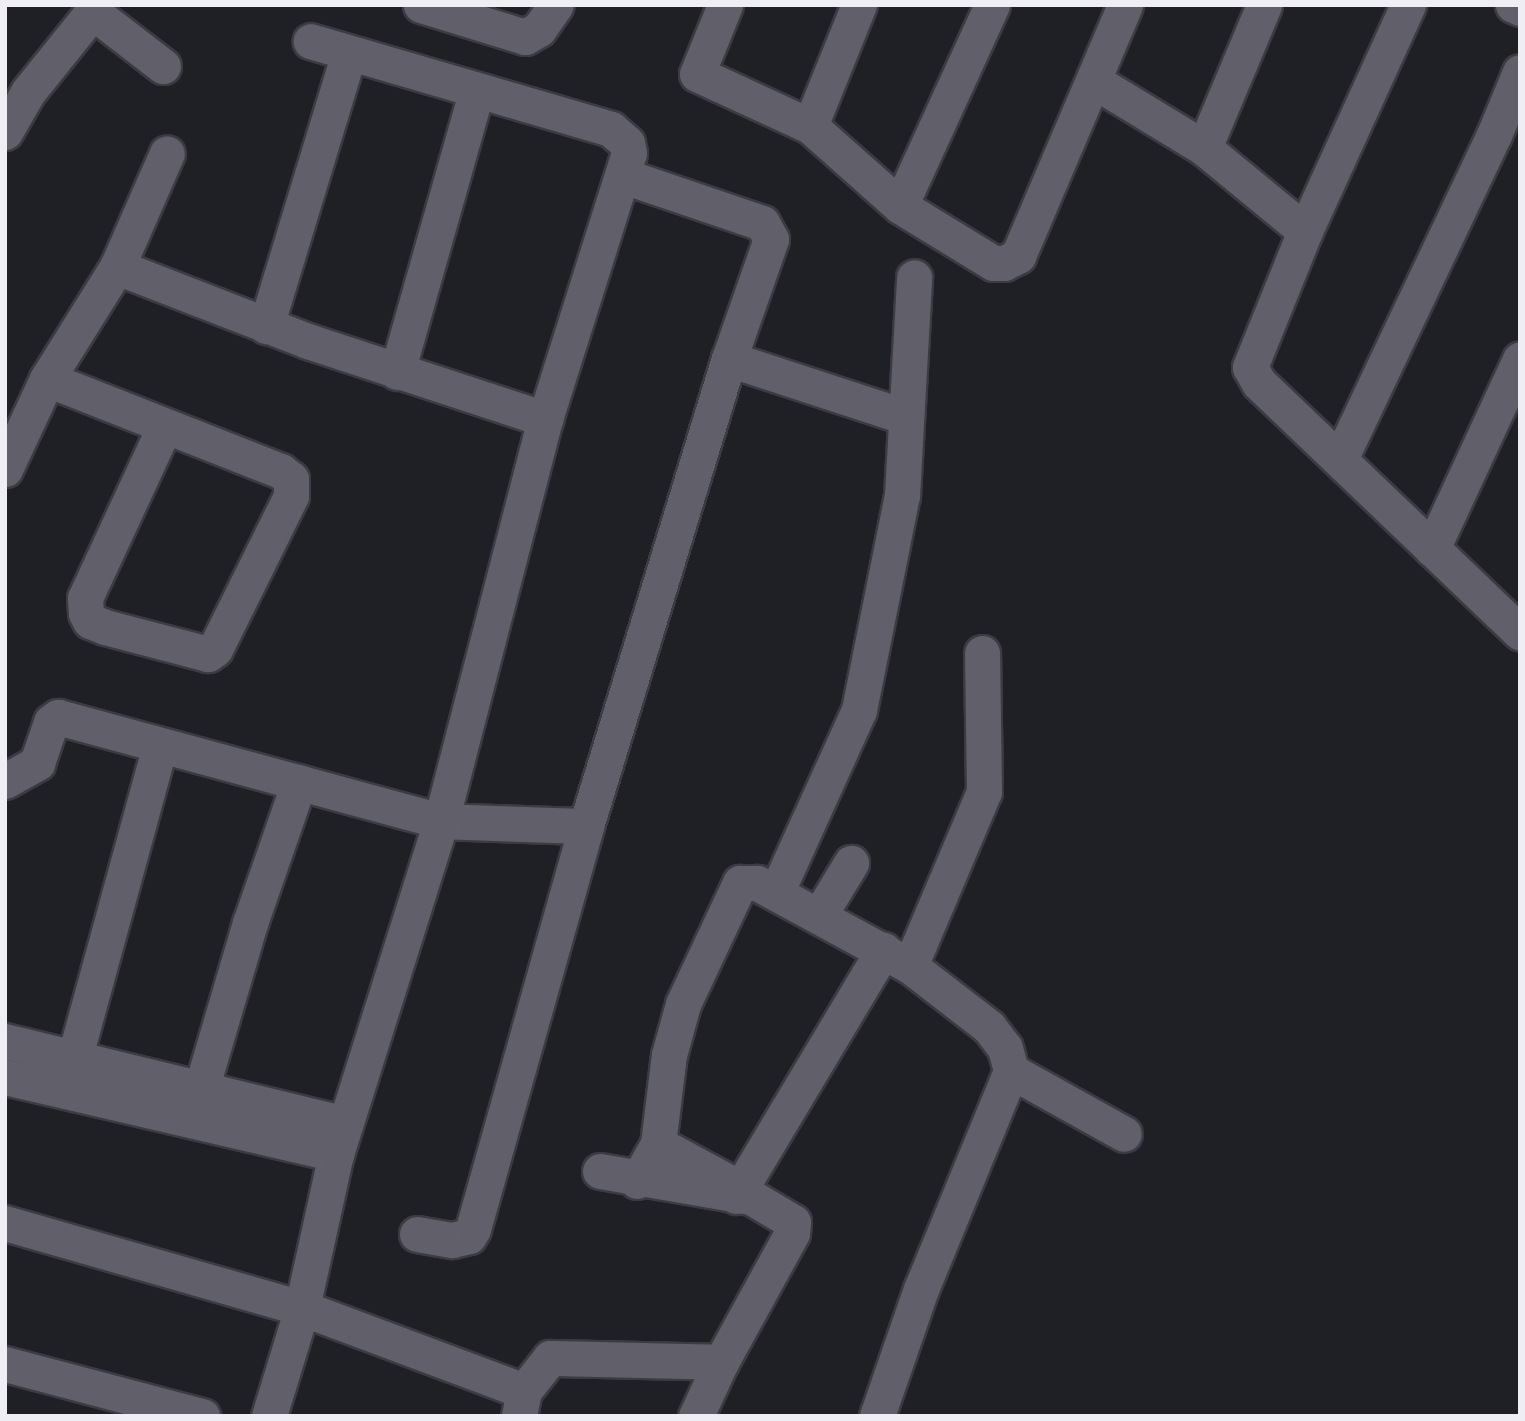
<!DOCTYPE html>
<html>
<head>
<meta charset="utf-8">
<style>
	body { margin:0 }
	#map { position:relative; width:1525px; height:1421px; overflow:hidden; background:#1f1f26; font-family:Cabin,sans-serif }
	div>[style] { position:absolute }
	.roads { filter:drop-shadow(2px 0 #3c3b41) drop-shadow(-2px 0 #3c3b41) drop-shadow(0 2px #3c3b41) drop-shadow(0 -2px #3c3b41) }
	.minor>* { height:35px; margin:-17.5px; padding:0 17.5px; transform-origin:17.5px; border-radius:17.5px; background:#61606a }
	span { translate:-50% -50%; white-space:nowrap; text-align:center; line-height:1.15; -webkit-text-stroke:6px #09090c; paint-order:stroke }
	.frame { position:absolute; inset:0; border:7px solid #efeef4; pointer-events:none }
</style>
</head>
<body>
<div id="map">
	<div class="roads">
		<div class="minor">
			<i style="left:421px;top:5px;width:109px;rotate:17.1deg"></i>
			<i style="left:525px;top:37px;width:16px;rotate:-30deg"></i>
			<i style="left:539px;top:29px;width:29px;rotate:-55deg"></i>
			<i style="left:725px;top:5px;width:74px;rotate:112.1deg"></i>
			<i style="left:697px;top:74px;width:124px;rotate:24.7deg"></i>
			<i style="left:810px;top:126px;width:120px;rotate:41.6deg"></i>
			<i style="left:992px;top:5px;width:221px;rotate:114.6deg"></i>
			<i style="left:900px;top:206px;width:109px;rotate:31.5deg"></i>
			<i style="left:993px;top:263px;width:11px"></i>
			<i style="left:1004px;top:263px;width:16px;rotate:-27deg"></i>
			<i style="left:1018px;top:256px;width:273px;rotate:-66.9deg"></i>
			<i style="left:1408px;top:5px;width:248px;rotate:114.5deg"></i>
			<i style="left:1305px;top:231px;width:147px;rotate:112deg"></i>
			<i style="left:1250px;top:367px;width:18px;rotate:61deg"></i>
			<i style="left:1259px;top:383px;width:361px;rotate:43.7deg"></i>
			<i style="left:1513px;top:5px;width:8px;rotate:23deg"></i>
			<i style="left:1094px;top:81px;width:129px;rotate:31.3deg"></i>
			<i style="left:1204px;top:148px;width:131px;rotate:39.4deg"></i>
			<i style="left:810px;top:126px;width:131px;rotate:-68deg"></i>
			<i style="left:5px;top:132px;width:46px;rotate:-60.1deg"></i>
			<i style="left:28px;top:92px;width:97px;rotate:-51.2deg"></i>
			<i style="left:89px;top:16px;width:9px"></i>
			<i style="left:98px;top:16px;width:82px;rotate:37.6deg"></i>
			<i style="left:1204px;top:148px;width:155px;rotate:-67.2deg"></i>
			<i style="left:117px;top:267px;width:205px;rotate:21.2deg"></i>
			<i style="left:308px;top:341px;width:250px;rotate:18.2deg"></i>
			<i style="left:266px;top:326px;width:285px;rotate:-73.1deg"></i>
			<i style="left:729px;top:359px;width:183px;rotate:18.1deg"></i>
			<i style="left:397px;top:372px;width:290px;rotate:-74.2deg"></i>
			<i style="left:47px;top:379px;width:251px;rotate:21.5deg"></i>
			<i style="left:281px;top:471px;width:13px;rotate:39deg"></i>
			<i style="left:291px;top:479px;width:17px;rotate:90deg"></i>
			<i style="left:291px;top:496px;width:171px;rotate:116.4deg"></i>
			<i style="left:215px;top:649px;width:9px;rotate:144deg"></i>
			<i style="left:208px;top:654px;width:106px;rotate:-165.3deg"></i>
			<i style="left:105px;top:627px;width:16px;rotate:-158deg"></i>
			<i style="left:90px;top:621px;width:9px;rotate:-117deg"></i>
			<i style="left:86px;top:613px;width:15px;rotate:-94deg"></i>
			<i style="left:85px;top:598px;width:187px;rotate:-65.1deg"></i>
			<i style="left:1341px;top:457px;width:357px;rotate:-64.6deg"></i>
			<i style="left:1494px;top:135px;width:68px;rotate:-67.6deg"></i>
			<i style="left:5px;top:469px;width:99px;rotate:-65deg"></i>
			<i style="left:47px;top:379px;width:132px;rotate:-58deg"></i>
			<i style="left:117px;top:267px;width:124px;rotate:-66.3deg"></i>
			<i style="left:1432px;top:549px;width:209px;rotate:-65.1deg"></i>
			<i style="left:5px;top:781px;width:37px;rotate:-29deg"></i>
			<i style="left:37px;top:763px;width:43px;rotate:-71.1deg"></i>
			<i style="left:51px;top:722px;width:9px;rotate:-36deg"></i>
			<i style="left:58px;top:717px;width:397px;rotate:15.2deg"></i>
			<i style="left:441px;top:821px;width:145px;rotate:2deg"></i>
			<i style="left:776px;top:893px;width:201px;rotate:-65.6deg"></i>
			<i style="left:859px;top:710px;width:219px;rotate:-78.7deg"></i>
			<i style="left:902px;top:495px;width:218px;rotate:-86.8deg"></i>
			<i style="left:820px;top:914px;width:60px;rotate:-58.7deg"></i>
			<i style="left:910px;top:966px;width:189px;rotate:-67deg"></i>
			<i style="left:984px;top:792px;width:139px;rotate:-90.8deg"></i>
			<i style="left:5px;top:1041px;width:350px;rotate:13.7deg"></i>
			<i style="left:75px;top:1056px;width:321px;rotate:-74.7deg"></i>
			<i style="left:1011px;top:1071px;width:129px;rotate:29.1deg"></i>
			<i style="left:5px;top:1077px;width:340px;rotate:13.1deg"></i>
			<i style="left:202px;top:1086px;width:170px;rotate:-73.6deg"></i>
			<i style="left:250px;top:923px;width:149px;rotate:-70.8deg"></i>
			<i style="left:658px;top:1144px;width:91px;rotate:28.3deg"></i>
			<i style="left:600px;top:1171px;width:153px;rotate:9.8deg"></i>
			<i style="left:751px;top:1197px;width:49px;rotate:30.8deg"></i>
			<i style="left:793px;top:1222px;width:11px;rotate:95deg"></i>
			<i style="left:792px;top:1233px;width:147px;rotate:118.8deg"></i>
			<i style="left:721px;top:1362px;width:60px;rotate:114.8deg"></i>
			<i style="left:637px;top:1181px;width:43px;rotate:-60.4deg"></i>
			<i style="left:658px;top:1144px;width:90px;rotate:-83deg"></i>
			<i style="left:669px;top:1055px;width:53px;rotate:-74.6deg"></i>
			<i style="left:683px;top:1004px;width:134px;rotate:-64.8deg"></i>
			<i style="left:740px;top:883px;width:17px"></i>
			<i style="left:757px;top:883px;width:174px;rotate:28.5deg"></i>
			<i style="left:910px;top:966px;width:100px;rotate:37.7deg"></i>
			<i style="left:989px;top:1027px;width:26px;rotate:53deg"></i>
			<i style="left:1005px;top:1048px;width:24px;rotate:75deg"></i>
			<i style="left:1011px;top:1071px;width:236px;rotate:112.4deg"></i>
			<i style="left:921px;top:1289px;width:134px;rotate:109.1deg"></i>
			<i style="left:736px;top:1196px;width:287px;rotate:-59.1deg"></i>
			<i style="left:5px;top:1223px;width:309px;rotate:16deg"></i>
			<i style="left:302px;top:1308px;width:237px;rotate:20.5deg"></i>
			<i style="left:417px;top:1234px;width:36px;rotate:10deg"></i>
			<i style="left:452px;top:1240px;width:17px;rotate:-13deg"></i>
			<i style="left:469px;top:1236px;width:8px;rotate:-60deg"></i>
			<i style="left:473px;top:1229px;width:419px;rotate:-74.3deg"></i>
			<i style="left:586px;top:826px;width:488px;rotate:-73deg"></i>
			<i style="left:729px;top:359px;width:127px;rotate:-70.7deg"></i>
			<i style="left:771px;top:239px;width:18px;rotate:-119deg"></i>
			<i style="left:762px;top:223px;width:146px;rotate:-161.2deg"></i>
			<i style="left:5px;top:1364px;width:204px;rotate:14.8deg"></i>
			<i style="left:269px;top:1416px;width:113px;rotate:-73deg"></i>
			<i style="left:302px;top:1308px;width:158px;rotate:-77.6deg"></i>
			<i style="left:336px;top:1154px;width:349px;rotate:-72.5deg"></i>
			<i style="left:441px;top:821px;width:415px;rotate:-75.5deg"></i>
			<i style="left:545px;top:419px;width:279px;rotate:-72.5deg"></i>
			<i style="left:629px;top:153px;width:10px;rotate:-101deg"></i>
			<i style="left:627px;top:143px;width:21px;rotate:-139deg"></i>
			<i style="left:611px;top:129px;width:313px;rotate:-163.7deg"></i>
			<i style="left:519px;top:1416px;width:25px;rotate:-79deg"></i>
			<i style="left:524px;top:1391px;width:42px;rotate:-51.8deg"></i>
			<i style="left:550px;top:1358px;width:171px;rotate:1.3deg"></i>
		</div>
	</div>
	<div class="frame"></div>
</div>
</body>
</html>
